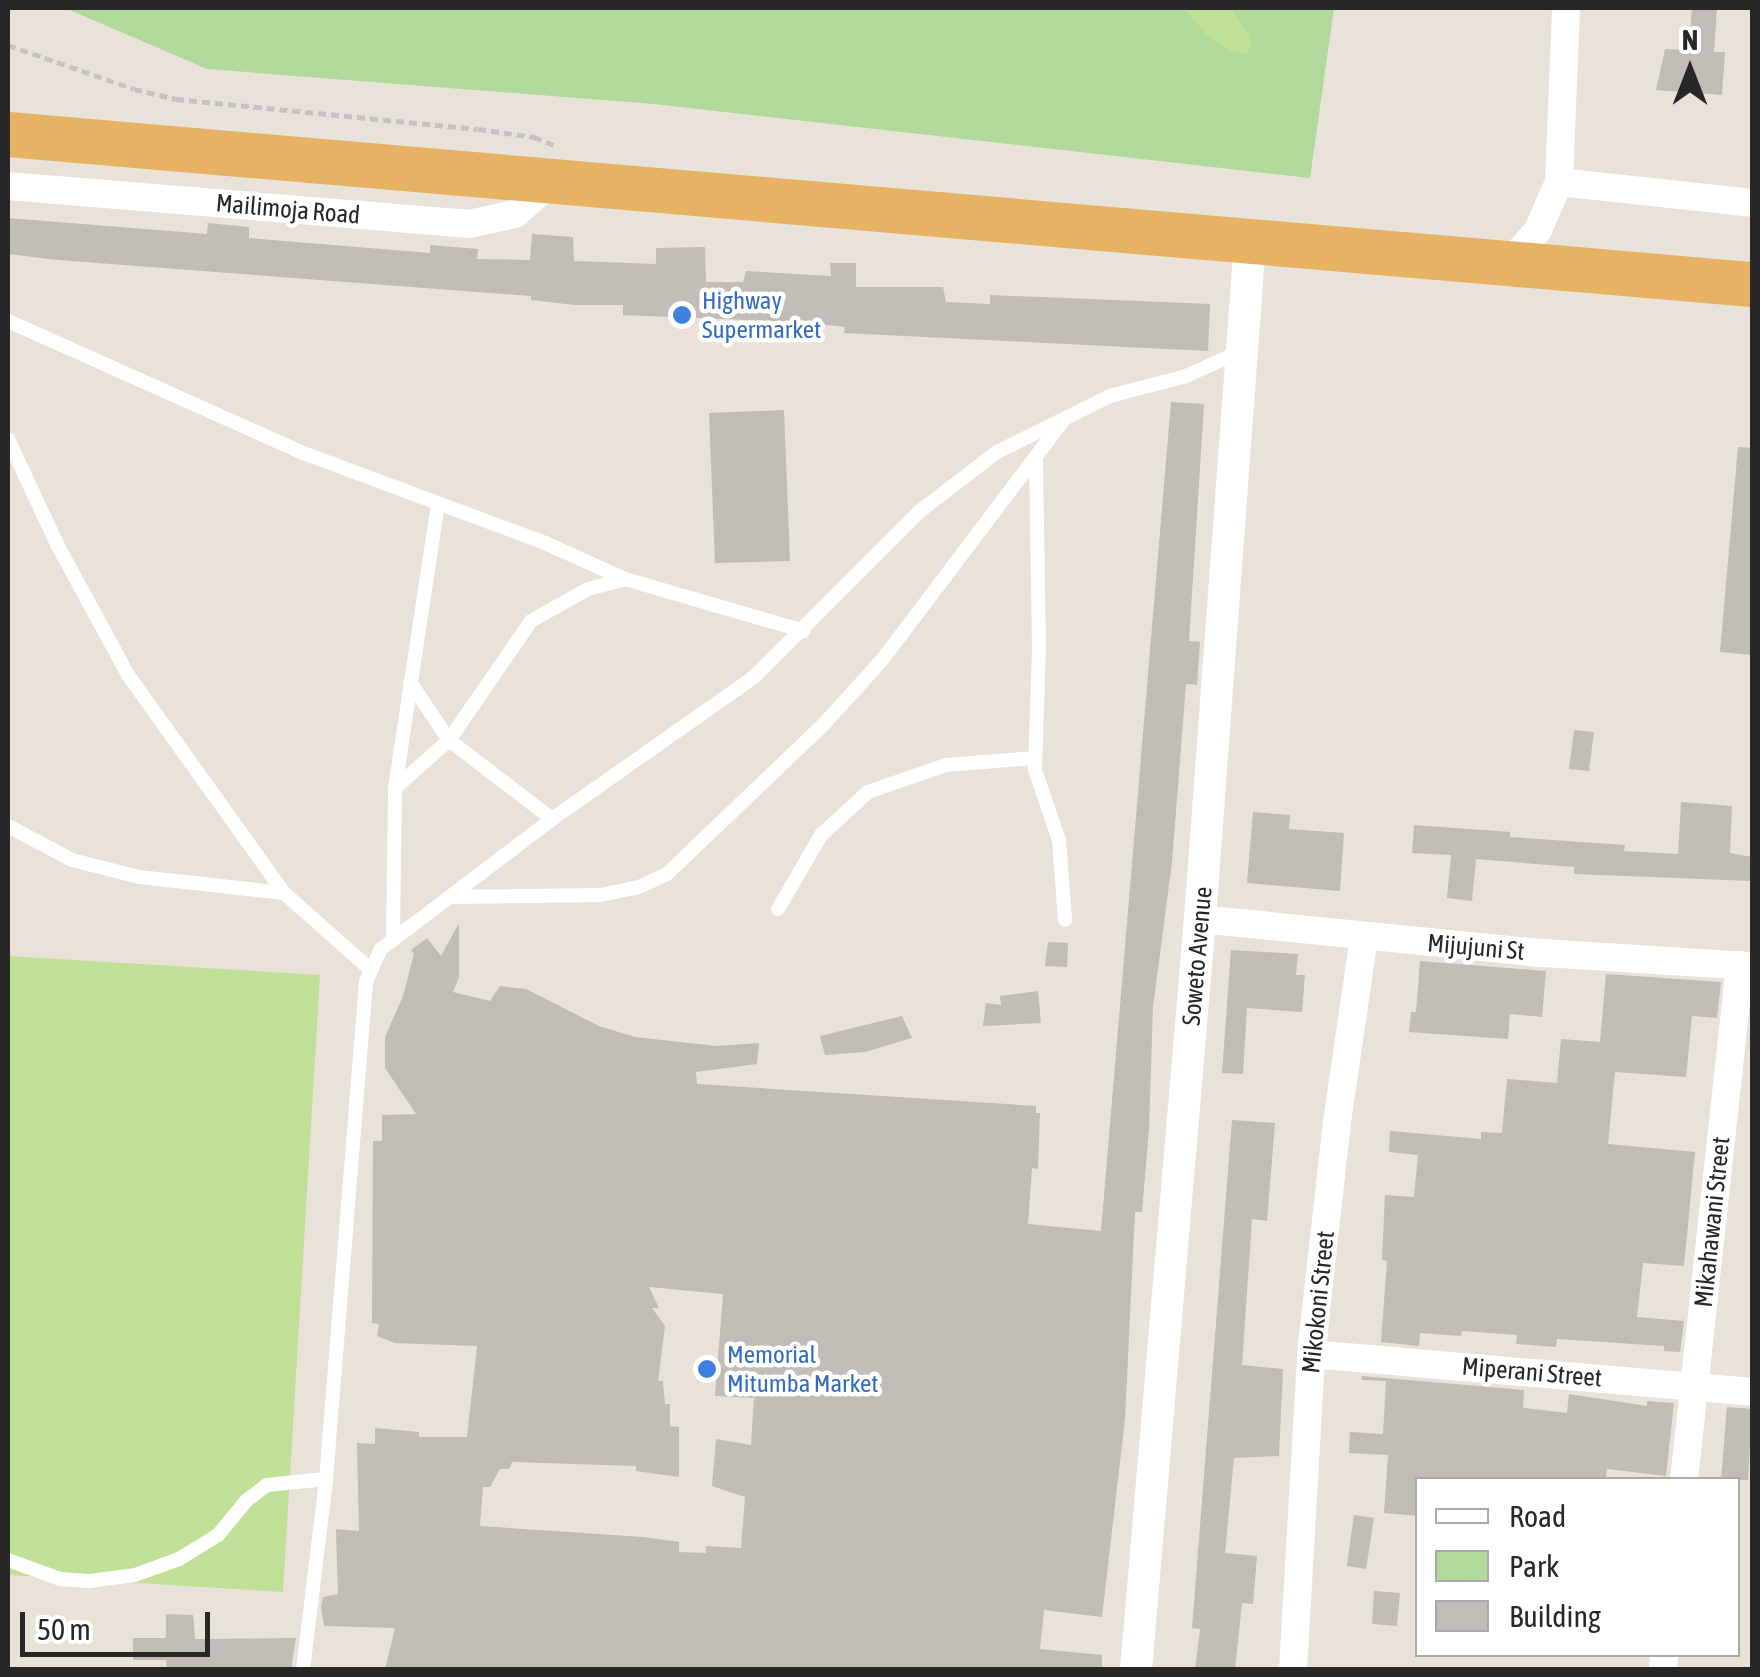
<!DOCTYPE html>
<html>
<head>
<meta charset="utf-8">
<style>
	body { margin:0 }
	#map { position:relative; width:1760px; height:1677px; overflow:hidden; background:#e8e2d9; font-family:"Asap Condensed",sans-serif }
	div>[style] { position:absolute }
	.green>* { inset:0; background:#b0d99b }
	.pitch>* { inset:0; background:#c1e097 }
	.building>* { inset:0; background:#c0bcb6 }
	.path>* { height:5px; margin-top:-2.5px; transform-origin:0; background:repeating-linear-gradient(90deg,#c3c3c3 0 8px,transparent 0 13px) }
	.service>* { height:14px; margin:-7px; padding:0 7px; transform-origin:7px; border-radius:7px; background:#fff }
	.minor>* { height:28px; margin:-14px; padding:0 14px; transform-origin:14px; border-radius:14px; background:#fff }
	.tertiary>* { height:32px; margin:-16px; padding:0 16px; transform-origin:16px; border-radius:16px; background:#fff }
	.trunk>* { height:45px; margin:-22.5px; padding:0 22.5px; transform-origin:22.5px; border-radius:22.5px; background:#e6b263 }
	.dots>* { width:28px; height:28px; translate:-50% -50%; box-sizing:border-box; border:5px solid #fff; border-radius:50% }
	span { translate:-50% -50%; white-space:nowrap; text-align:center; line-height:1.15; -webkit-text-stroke:9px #fff; paint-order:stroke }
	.street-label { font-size:25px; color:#272727 }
	.shop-label { font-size:25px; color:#366cbe }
	.left { translate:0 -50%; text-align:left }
	.frame { position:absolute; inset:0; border:10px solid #272727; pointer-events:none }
	.legend { position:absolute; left:1415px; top:1477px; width:325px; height:180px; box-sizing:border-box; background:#fff; border:2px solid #a9a9a9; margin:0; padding:12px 18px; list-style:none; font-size:30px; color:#272727 }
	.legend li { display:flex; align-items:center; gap:20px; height:50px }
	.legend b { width:50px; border:2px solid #a9a9a9 }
	.north { position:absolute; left:1640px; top:20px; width:100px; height:100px; -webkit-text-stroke:8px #fff; paint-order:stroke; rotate:0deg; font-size:28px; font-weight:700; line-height:40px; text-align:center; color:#272727 }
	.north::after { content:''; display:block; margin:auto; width:35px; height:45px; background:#272727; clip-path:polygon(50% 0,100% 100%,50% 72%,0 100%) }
	.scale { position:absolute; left:20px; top:1612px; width:190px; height:45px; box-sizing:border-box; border:5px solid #272727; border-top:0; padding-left:12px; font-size:30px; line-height:35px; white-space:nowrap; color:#272727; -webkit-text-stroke:8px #fff; paint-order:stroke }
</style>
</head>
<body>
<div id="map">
	<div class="green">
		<i style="clip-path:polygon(65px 8px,1334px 8px,1310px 178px,654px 104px,207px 69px)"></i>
	</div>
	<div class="pitch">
		<i style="clip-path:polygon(1184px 8px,1231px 8px,1248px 33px,1251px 44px,1247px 54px,1232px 52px,1204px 32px)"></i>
		<i style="clip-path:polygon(8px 956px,320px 975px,283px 1592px,8px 1575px)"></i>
	</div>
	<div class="building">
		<i style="clip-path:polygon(1692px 8px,1717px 8px,1714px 52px,1725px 52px,1722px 95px,1656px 90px,1665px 49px,1689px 50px)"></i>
		<i style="clip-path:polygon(8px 218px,207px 234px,208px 223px,249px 227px,249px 238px,430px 253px,430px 245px,478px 249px,477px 259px,530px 260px,532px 234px,573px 237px,574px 261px,656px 264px,656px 248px,705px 247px,706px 282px,743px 282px,746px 271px,831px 276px,830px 263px,856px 263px,856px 287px,943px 287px,946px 302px,990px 304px,990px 295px,1210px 304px,1208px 351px,844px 333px,845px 327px,797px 322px,623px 315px,623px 305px,575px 305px,531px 300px,531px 296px,58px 260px,8px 254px)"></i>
		<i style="clip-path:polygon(evenodd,1171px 402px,1204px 404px,1189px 641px,1200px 642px,1197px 685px,1186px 684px,1172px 862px,1153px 1007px,1149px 1129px,1142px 1212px,1135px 1212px,1125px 1419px,1102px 1617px,1044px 1610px,1040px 1649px,1102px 1655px,1102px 1670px,385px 1670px,395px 1628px,324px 1626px,321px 1608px,323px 1597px,338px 1594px,336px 1529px,359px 1531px,357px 1443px,375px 1444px,375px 1428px,419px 1432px,419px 1437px,467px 1437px,477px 1346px,395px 1343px,377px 1336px,379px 1324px,372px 1323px,373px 1141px,382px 1141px,382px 1115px,416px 1114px,385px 1068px,385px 1037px,403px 996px,414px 954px,411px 950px,427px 938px,441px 956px,459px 923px,459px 977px,453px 992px,490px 1001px,500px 986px,526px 989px,599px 1026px,635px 1037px,716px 1046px,759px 1043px,757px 1064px,696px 1072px,697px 1084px,1036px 1106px,1036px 1113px,1040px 1113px,1038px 1169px,1032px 1168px,1028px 1224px,1101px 1231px,1171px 402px,649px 1287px,723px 1294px,715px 1396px,754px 1398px,751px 1445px,716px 1439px,712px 1486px,745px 1497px,741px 1548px,706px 1546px,706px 1553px,679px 1552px,679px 1542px,643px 1537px,480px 1526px,483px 1487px,490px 1487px,500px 1469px,509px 1469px,512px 1462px,636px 1466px,636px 1471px,679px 1477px,679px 1427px,670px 1426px,670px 1404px,665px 1404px,663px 1381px,658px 1381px,665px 1326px,652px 1308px,659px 1308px,649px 1287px)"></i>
		<i style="clip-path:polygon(784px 410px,790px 561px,715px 563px,709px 413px)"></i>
		<i style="clip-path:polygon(1738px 447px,1752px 448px,1752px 655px,1720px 652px)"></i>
		<i style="clip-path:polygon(1574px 730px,1594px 732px,1589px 771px,1569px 769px)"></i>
		<i style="clip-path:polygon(1681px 802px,1732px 806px,1730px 853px,1752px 857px,1752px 881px,1574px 874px,1574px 867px,1476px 859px,1472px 901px,1447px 898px,1451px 855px,1412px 853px,1414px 825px,1510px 832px,1510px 837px,1625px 845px,1624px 851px,1678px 854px)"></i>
		<i style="clip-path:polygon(1253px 812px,1290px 815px,1289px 829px,1344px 833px,1340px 891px,1247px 883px)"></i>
		<i style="clip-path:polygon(1048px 942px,1068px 943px,1067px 967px,1045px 966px)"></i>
		<i style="clip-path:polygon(1231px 950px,1298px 954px,1296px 975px,1305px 975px,1302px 1012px,1247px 1008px,1243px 1074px,1222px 1073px)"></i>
		<i style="clip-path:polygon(1420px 961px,1546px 971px,1542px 1017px,1510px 1014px,1508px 1039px,1409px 1032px,1411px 1012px,1416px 1012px)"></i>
		<i style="clip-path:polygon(1606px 974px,1721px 982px,1717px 1018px,1692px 1016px,1686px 1077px,1615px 1072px,1608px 1144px,1695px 1152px,1684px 1266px,1643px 1263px,1637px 1317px,1684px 1321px,1680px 1352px,1664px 1351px,1664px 1346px,1557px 1339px,1556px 1347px,1516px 1344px,1517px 1335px,1462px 1331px,1461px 1336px,1420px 1333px,1419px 1346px,1381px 1342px,1387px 1261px,1382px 1260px,1385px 1195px,1414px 1197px,1418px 1155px,1389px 1152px,1390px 1131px,1481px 1139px,1481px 1132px,1502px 1133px,1507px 1079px,1557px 1083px,1561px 1039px,1600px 1042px)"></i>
		<i style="clip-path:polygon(1038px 991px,1041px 1023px,983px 1026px,986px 1003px,1001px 1005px,1000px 996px)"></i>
		<i style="clip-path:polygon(902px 1016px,912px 1038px,865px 1052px,825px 1055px,820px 1036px)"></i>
		<i style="clip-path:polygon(1232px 1120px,1275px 1123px,1267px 1221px,1252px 1219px,1242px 1365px,1283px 1369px,1279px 1456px,1234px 1458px,1225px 1553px,1257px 1556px,1253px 1604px,1242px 1603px,1235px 1670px,1195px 1670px,1200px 1629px,1192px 1628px)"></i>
		<i style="clip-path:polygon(1362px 1376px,1524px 1390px,1523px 1408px,1567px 1413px,1569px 1394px,1647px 1406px,1647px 1401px,1674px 1403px,1666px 1476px,1607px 1469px,1606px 1480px,1418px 1480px,1418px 1516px,1384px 1513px,1388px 1455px,1349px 1453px,1350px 1432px,1383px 1434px,1386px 1381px,1362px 1380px)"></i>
		<i style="clip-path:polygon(1727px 1407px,1752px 1409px,1748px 1480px,1721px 1480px)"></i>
		<i style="clip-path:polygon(1354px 1515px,1374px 1518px,1366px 1569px,1347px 1566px)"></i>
		<i style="clip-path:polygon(1374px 1591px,1400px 1593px,1397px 1626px,1372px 1624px)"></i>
		<i style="clip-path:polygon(166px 1614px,193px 1615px,195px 1639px,296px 1638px,291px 1670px,167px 1670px,166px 1660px,133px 1660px,133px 1638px,166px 1638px)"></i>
	</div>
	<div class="path">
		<i style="left:8px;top:45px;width:133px;rotate:19.2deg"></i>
		<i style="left:134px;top:89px;width:43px;rotate:13.4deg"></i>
		<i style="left:176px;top:99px;width:303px;rotate:5.7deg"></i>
		<i style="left:478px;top:129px;width:57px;rotate:8.1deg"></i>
		<i style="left:534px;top:137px;width:22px;rotate:22deg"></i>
	</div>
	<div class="service">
		<i style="left:8px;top:321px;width:326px;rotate:24.1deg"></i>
		<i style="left:306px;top:454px;width:255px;rotate:20.4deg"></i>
		<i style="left:545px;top:543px;width:88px;rotate:24.2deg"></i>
		<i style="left:625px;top:579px;width:186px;rotate:16.2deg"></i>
		<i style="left:8px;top:439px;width:118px;rotate:65deg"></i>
		<i style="left:58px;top:546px;width:147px;rotate:61.5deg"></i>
		<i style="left:128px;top:675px;width:268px;rotate:54.4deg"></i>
		<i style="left:284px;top:893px;width:115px;rotate:41.5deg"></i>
		<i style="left:1036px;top:459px;width:189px;rotate:89.1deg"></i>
		<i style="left:1039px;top:648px;width:122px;rotate:91.9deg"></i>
		<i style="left:1035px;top:770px;width:74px;rotate:71.1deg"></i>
		<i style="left:1059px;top:840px;width:80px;rotate:85.7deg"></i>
		<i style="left:410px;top:682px;width:70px;rotate:56.1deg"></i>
		<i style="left:449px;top:740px;width:130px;rotate:37.5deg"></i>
		<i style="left:395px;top:788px;width:72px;rotate:-41.6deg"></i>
		<i style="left:449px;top:740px;width:145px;rotate:-55.4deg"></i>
		<i style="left:531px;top:621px;width:65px;rotate:-29.3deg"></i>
		<i style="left:588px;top:589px;width:38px;rotate:-15deg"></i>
		<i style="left:8px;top:826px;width:72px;rotate:28deg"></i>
		<i style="left:72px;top:860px;width:69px;rotate:14.2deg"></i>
		<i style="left:139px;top:877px;width:146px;rotate:6.3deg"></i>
		<i style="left:452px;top:897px;width:149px;rotate:-0.8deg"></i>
		<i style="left:601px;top:895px;width:39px;rotate:-12deg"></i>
		<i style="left:639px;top:887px;width:31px;rotate:-25deg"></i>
		<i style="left:667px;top:874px;width:217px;rotate:-43.7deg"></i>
		<i style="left:824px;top:724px;width:86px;rotate:-47.8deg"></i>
		<i style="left:882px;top:660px;width:300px;rotate:-52.9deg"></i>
		<i style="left:778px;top:909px;width:86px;rotate:-59.8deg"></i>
		<i style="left:821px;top:835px;width:64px;rotate:-42.5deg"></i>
		<i style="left:868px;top:792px;width:83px;rotate:-19.1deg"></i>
		<i style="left:946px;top:765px;width:89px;rotate:-4.5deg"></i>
		<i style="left:393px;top:937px;width:149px;rotate:-89.2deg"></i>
		<i style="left:395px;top:788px;width:286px;rotate:-81.4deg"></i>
		<i style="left:8px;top:1560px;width:55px;rotate:20.1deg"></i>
		<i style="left:60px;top:1579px;width:29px;rotate:4deg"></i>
		<i style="left:89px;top:1581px;width:46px;rotate:-7.4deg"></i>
		<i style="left:135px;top:1575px;width:47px;rotate:-20deg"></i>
		<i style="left:179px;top:1559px;width:46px;rotate:-31.6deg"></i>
		<i style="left:218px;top:1535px;width:45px;rotate:-50.4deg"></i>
		<i style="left:247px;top:1500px;width:25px;rotate:-37deg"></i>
		<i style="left:267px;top:1485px;width:59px;rotate:-5.8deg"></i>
		<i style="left:303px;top:1670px;width:192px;rotate:-83.1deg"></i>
		<i style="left:326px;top:1479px;width:499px;rotate:-85.4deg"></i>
		<i style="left:366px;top:982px;width:36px;rotate:-66deg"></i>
		<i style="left:381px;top:949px;width:215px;rotate:-37.2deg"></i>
		<i style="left:552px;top:819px;width:247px;rotate:-35.1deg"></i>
		<i style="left:754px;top:677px;width:235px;rotate:-45deg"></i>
		<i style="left:920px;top:511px;width:97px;rotate:-37.5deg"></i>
		<i style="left:997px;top:452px;width:126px;rotate:-26.4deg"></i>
		<i style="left:1110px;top:396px;width:79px;rotate:-14.7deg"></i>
		<i style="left:1186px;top:376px;width:58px;rotate:-24.4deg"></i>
	</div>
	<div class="minor">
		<i style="left:1559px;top:182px;width:194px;rotate:6.2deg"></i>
		<i style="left:8px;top:186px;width:463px;rotate:4.7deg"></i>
		<i style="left:469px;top:224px;width:47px;rotate:-12.3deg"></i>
		<i style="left:515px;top:214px;width:53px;rotate:-41.2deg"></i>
		<i style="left:1509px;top:263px;width:44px;rotate:-48.7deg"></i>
		<i style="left:1538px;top:230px;width:52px;rotate:-66.4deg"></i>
		<i style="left:1559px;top:182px;width:174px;rotate:-87.7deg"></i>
		<i style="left:1200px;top:919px;width:345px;rotate:5.7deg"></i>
		<i style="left:1543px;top:953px;width:209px;rotate:3.6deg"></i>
		<i style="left:1311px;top:1354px;width:443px;rotate:4.9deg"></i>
		<i style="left:1684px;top:1480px;width:518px;rotate:-83.79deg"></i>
		<i style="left:1293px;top:1670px;width:317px;rotate:-86.7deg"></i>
		<i style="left:1311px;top:1354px;width:233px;rotate:-83.6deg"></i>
		<i style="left:1337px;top:1122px;width:187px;rotate:-81.7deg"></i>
		<i style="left:1663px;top:1670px;width:16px;rotate:-86deg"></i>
	</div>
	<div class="tertiary">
		<i style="left:1136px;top:1670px;width:754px;rotate:-85.13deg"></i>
		<i style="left:1200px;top:919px;width:679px;rotate:-85.78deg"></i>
	</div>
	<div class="trunk">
		<i style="left:8px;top:134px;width:1750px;rotate:4.92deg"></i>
	</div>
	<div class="dots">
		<i style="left:682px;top:315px;background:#3f7fe0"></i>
		<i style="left:707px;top:1369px;background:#3f7fe0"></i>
	</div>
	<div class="street-label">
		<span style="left:288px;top:209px;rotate:5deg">Mailimoja Road</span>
		<span style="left:1476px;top:947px;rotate:5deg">Mijujuni St</span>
		<span style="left:1197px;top:956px;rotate:-85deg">Soweto Avenue</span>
		<span style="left:1712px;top:1222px;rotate:-84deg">Mikahawani Street</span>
		<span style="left:1318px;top:1302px;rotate:-84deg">Mikokoni Street</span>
		<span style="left:1532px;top:1372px;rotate:5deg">Miperani Street</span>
	</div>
	<div class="shop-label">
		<span class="left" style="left:702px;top:315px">Highway<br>Supermarket</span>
		<span class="left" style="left:727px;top:1369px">Memorial<br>Mitumba Market</span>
	</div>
	<div class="frame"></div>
	<ul class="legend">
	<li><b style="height:12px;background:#fff"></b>Road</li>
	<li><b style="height:28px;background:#b0d99b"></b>Park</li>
	<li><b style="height:28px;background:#c0bcb6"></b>Building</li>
	</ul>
	<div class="north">N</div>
	<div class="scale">50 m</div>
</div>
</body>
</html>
